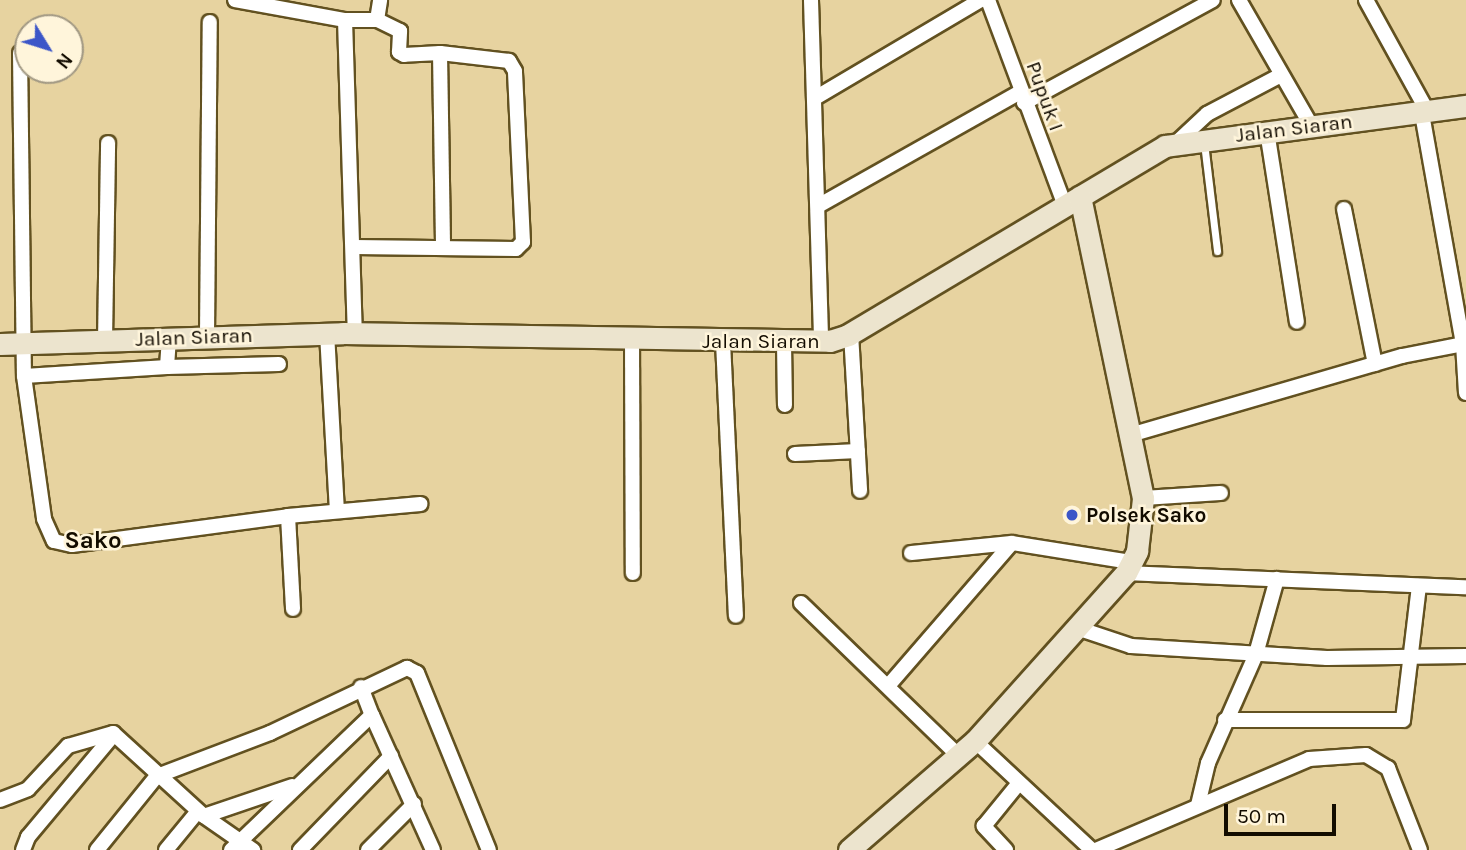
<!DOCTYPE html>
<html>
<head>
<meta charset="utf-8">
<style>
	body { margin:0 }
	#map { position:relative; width:1466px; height:850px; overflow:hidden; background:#e7d3a0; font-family:Karla,sans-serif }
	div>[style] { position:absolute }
	.roads { filter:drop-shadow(2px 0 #625120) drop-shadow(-2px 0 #625120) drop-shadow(0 2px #625120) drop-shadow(0 -2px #625120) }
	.lane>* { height:7px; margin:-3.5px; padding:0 3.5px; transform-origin:3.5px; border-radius:3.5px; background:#fff }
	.street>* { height:14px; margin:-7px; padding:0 7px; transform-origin:7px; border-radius:7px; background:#fff }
	.secondary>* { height:21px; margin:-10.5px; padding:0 10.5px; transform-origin:10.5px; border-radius:10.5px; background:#ece4ce }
	.dots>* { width:19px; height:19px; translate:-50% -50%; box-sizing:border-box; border:4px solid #fff5db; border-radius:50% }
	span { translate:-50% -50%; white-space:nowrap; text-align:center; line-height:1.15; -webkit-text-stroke:5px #fff5db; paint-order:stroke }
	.street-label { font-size:21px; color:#130c00 }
	.poi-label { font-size:21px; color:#130c00; font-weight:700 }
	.left { translate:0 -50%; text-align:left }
	.quarter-label { font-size:24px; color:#130c00; font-weight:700 }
	.north { position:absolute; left:14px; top:14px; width:70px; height:70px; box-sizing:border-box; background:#fff5db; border:2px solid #a19883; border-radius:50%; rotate:128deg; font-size:19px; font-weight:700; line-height:28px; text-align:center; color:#130c00 }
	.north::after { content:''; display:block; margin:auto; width:24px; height:32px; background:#3c56c8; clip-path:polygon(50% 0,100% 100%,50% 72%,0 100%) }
	.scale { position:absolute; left:1224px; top:804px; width:112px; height:32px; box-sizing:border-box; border:4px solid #130c00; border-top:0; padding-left:9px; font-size:21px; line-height:24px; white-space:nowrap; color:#130c00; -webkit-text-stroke:5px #fff5db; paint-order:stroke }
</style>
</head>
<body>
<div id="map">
	<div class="roads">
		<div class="lane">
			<i style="left:1204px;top:143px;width:109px;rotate:83.1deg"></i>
		</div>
		<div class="street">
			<i style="left:235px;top:0;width:112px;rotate:10.3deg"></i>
			<i style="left:345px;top:20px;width:32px"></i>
			<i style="left:377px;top:20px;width:20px;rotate:-81deg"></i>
			<i style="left:811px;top:0;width:342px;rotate:88.3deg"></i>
			<i style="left:988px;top:0;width:220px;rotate:69.5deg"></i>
			<i style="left:1239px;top:0;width:146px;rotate:60.1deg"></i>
			<i style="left:1366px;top:0;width:130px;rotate:61.1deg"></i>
			<i style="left:345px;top:20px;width:313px;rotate:88.2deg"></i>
			<i style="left:20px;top:53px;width:323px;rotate:89.3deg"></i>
			<i style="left:440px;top:53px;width:194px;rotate:89.1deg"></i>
			<i style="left:815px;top:98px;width:193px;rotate:-30.6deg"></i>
			<i style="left:1024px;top:103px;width:215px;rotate:-28.6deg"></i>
			<i style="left:1267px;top:131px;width:193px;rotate:81.1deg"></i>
			<i style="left:1177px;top:142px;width:41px;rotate:-43deg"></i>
			<i style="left:1207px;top:114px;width:81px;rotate:-27.8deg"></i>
			<i style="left:818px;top:206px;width:232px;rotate:-29.4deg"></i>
			<i style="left:1344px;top:209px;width:158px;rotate:78.7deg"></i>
			<i style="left:354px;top:247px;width:162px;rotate:0.7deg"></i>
			<i style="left:516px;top:249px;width:10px;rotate:-45deg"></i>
			<i style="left:523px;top:242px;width:171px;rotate:-92.7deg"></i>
			<i style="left:515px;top:71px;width:12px;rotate:-121deg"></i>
			<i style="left:509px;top:61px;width:69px;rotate:-173.4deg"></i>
			<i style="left:440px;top:53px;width:36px;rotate:177deg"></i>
			<i style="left:404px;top:55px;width:6px;rotate:-149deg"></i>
			<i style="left:399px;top:52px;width:21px;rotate:-87deg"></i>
			<i style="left:400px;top:31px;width:25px;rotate:-154deg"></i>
			<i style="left:327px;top:333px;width:178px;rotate:86.8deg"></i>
			<i style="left:851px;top:333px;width:158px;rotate:86.7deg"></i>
			<i style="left:207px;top:336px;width:314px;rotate:-89.5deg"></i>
			<i style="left:169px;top:338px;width:29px;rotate:94deg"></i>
			<i style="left:167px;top:367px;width:143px;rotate:176.4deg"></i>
			<i style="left:24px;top:376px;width:144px;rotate:82deg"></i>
			<i style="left:44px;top:519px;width:24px;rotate:66deg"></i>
			<i style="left:54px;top:541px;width:18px;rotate:13deg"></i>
			<i style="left:72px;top:545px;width:218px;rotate:-7.6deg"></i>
			<i style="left:288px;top:516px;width:133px;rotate:-5.2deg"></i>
			<i style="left:632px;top:340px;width:233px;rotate:89.8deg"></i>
			<i style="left:105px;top:341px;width:198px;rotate:-89.1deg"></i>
			<i style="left:723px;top:342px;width:274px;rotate:87.3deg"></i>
			<i style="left:784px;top:343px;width:62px;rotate:89.1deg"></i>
			<i style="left:1463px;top:344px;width:49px;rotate:86.5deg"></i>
			<i style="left:167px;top:367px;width:112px;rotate:-1.5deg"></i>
			<i style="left:1130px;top:435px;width:283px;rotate:-16.2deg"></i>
			<i style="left:1402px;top:356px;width:62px;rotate:-11.1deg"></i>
			<i style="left:1463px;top:344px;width:234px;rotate:-100.1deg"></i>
			<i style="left:795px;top:454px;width:63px;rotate:-2.7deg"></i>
			<i style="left:1143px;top:498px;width:78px;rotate:-3.7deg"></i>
			<i style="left:288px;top:516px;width:93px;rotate:86.9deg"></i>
			<i style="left:911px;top:553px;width:101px;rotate:-5.7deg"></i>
			<i style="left:1126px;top:573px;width:340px;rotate:2.4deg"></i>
			<i style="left:801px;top:603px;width:220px;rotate:44.1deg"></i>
			<i style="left:1077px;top:628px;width:57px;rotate:18.4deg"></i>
			<i style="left:1131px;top:646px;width:196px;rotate:3.5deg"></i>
			<i style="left:1327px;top:658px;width:139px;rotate:-0.8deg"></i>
			<i style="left:888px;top:686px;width:189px;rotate:-49.1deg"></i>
			<i style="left:1012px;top:543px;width:121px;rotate:9.1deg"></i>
			<i style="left:361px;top:687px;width:30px;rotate:69deg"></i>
			<i style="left:1225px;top:720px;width:178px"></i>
			<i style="left:1403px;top:720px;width:135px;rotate:-83.2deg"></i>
			<i style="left:975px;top:741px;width:160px;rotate:43deg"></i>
			<i style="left:0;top:800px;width:30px;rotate:-21deg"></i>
			<i style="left:28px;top:789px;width:59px;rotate:-47.1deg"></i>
			<i style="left:68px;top:746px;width:47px;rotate:-16.1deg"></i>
			<i style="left:113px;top:733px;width:123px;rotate:42.4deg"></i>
			<i style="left:204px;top:816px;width:60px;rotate:34.8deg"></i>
			<i style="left:1198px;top:805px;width:43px;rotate:-76.6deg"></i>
			<i style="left:1208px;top:763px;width:119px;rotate:-66.2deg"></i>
			<i style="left:1256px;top:654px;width:78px;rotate:-74.4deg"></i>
			<i style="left:204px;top:816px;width:93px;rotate:-18.8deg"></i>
			<i style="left:23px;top:850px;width:14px;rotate:-69deg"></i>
			<i style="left:28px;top:837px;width:134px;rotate:-50.1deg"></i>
			<i style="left:97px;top:850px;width:95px;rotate:-51deg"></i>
			<i style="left:157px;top:776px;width:121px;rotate:-20.8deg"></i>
			<i style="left:270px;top:733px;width:152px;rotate:-25.4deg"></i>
			<i style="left:407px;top:668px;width:11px;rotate:27deg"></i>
			<i style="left:417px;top:673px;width:191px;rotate:67.9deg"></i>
			<i style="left:166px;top:850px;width:50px;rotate:-50.6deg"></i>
			<i style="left:231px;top:850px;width:195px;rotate:-43.8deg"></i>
			<i style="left:372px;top:715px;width:148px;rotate:65.7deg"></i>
			<i style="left:300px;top:850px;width:131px;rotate:-45.9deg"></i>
			<i style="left:368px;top:850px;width:65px;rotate:-45deg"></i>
			<i style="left:1006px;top:850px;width:33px;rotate:-133deg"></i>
			<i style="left:984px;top:826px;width:55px;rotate:-50.9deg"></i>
			<i style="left:1096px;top:850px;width:232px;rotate:-23.1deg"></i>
			<i style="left:1309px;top:759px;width:57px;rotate:-4deg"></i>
			<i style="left:1366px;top:755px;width:26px;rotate:31deg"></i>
			<i style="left:1388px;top:768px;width:88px;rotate:68.7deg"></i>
		</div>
		<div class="secondary">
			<i style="left:0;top:344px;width:343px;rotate:-1.8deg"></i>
			<i style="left:343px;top:333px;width:487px;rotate:0.9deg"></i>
			<i style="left:830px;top:341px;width:19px;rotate:-18deg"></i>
			<i style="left:848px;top:335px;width:369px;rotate:-30.8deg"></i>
			<i style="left:1165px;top:146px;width:304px;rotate:-7.6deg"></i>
			<i style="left:849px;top:850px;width:167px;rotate:-40.9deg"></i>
			<i style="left:975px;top:741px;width:226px;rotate:-48.1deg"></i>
			<i style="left:1126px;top:573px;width:25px;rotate:-63deg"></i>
			<i style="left:1137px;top:551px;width:53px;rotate:-83.5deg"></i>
			<i style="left:1143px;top:498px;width:308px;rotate:-101.8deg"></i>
		</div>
	</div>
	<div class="dots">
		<i style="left:1072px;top:515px;background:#3c56c8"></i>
	</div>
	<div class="street-label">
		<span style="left:1045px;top:96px;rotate:70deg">Pupuk I</span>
		<span style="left:1294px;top:128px;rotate:-7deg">Jalan Siaran</span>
		<span style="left:194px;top:337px;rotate:-2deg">Jalan Siaran</span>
		<span style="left:761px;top:341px">Jalan Siaran</span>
	</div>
	<div class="poi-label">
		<span class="left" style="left:1086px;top:515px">Polsek Sako</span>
	</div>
	<div class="quarter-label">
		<span style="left:93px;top:541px">Sako</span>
	</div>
	<div class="north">N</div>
	<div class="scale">50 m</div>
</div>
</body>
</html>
